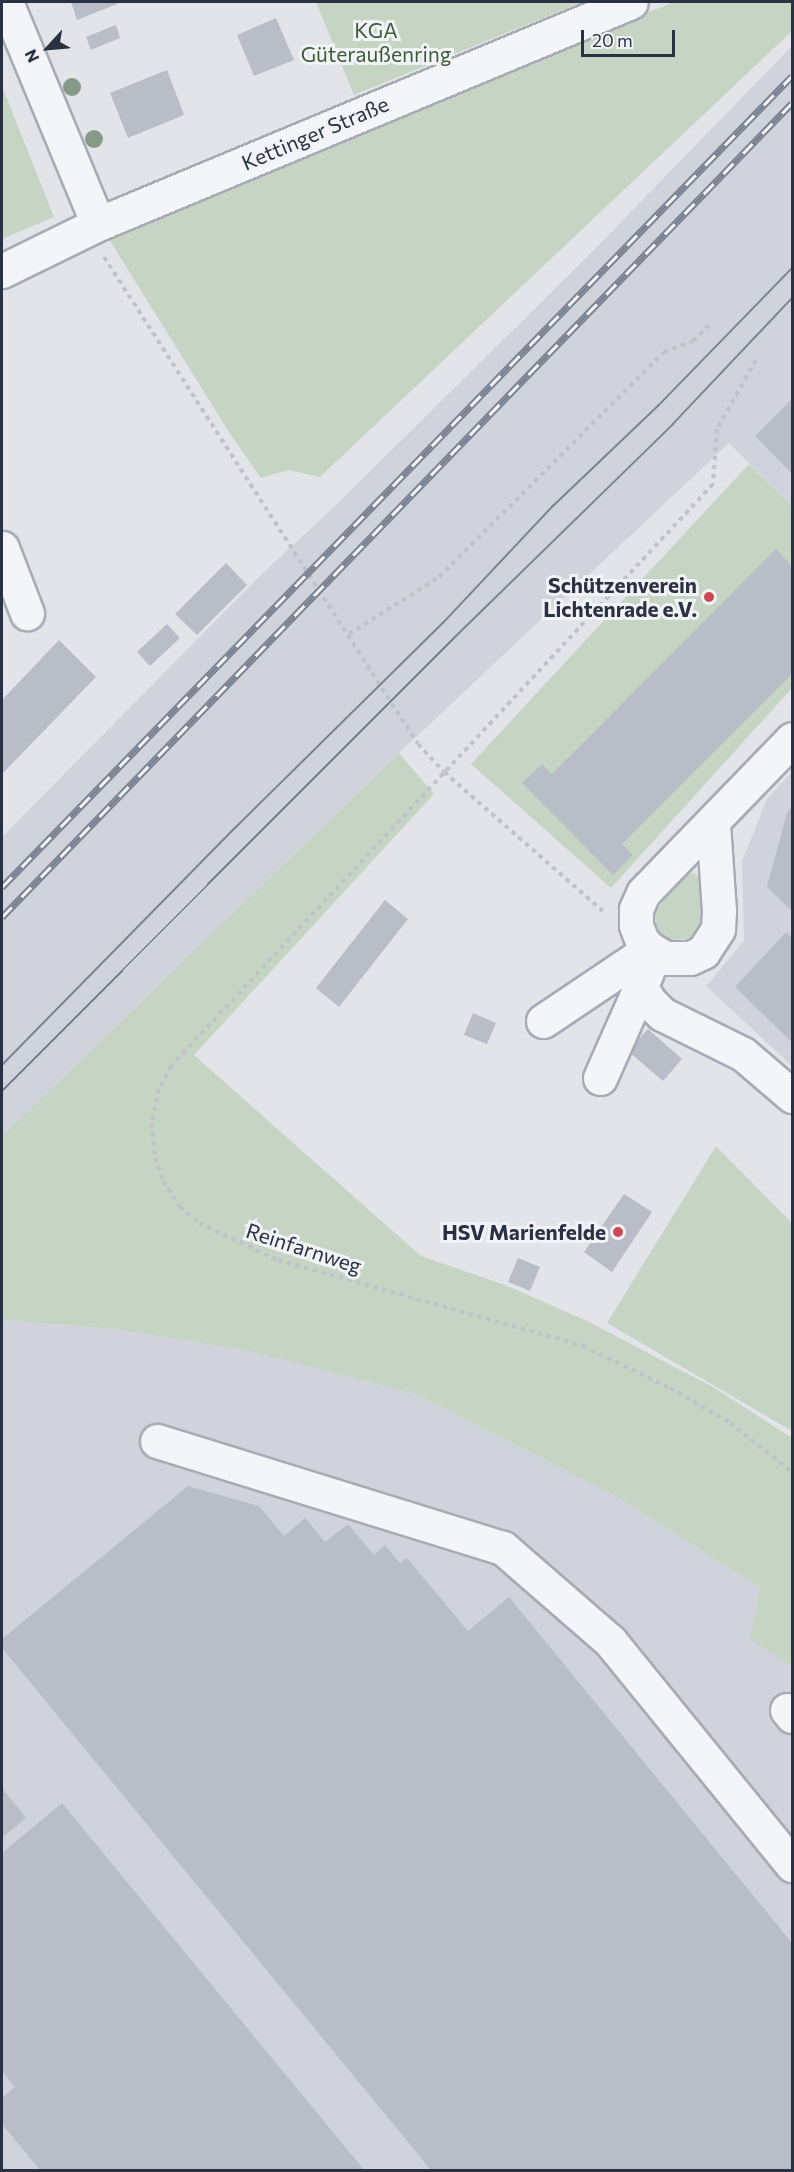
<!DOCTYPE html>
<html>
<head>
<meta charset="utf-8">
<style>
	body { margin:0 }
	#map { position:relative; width:794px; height:2172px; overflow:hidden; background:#e2e4ea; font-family:Commissioner,sans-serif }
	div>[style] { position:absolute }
	.built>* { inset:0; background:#d0d3dc }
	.green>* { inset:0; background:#c6d4c3 }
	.building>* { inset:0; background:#b9bdc7 }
	.path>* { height:4px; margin-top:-2px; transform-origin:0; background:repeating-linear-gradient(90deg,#bfc2c9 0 4.5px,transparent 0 9px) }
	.roads { filter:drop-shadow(2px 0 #a7abb4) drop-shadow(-2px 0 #a7abb4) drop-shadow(0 2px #a7abb4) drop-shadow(0 -2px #a7abb4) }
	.minor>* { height:33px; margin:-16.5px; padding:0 16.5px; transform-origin:16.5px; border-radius:16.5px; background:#f4f5f8 }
	.tram>* { height:1.5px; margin:-0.75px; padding:0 0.75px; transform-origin:0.75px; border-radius:0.75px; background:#7b8393 }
	.rail>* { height:7px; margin-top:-3.5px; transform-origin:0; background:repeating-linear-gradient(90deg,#f1f3f7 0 14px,#7b8393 0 28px); box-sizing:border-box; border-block:2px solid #7b8393 }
	.trees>* { width:18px; height:18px; margin:-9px; border-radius:50%; background:#879a88 }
	.dots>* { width:16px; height:16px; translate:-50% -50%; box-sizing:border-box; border:3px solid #f1f3f7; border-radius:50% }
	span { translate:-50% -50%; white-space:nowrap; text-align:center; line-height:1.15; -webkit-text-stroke:6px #f1f3f7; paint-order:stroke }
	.park-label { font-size:21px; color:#3c5d37 }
	.street-label { font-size:21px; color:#2a3142 }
	.poi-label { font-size:21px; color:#2a3142; font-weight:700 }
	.right { translate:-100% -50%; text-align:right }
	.frame { position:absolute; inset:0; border:3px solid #2a3142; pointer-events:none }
	.north { position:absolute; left:18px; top:18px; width:60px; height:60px; -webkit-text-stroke:4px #f1f3f7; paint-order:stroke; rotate:244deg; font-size:16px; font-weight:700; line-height:24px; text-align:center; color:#2a3142 }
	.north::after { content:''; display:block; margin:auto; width:21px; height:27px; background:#2a3142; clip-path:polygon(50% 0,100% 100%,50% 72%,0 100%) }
	.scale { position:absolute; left:581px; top:30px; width:94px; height:27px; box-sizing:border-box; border:3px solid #2a3142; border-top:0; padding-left:8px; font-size:18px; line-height:21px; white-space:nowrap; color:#2a3142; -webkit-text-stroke:4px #f1f3f7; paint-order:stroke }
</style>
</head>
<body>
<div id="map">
	<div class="built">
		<i style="clip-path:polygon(792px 46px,792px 506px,729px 443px,399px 753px,2px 1136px,2px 837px,263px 573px,337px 504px,588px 256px)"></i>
		<i style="clip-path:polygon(792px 772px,792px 1066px,706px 986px,744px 941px,742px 861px,767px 799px)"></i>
		<i style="clip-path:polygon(2px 1320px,114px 1329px,249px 1351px,418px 1395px,617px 1497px,760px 1588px,751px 1639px,792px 1666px,792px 2170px,2px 2170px)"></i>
	</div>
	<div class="green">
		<i style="clip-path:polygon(316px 2px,582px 2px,354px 95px)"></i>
		<i style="clip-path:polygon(674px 2px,792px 2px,792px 31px,320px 477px,289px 470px,261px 478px,229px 432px,107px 236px)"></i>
		<i style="clip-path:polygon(2px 86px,54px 217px,2px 239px)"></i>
		<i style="clip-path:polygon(749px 464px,792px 506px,792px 688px,611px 888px,471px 764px)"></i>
		<i style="clip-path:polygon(399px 753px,434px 794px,194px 1055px,421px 1256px,505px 1285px,587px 1321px,713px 1387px,792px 1438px,792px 1666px,750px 1639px,760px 1588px,617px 1497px,418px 1395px,249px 1351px,114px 1329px,2px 1320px,2px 1136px)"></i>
		<i style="clip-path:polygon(695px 873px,700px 880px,701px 925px,688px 939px,669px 940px,656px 927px,655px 913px,674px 886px,686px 874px)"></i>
		<i style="clip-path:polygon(716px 1146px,792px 1223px,792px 1431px,607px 1323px)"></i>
	</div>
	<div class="building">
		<i style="clip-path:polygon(71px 2px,116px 2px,117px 4px,77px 20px)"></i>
		<i style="clip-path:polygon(276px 18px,294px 60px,254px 76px,237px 35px)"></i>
		<i style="clip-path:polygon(116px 25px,120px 38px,91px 50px,86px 37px)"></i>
		<i style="clip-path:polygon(167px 70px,184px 115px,128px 138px,110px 93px)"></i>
		<i style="clip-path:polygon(792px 399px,792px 474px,755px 436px)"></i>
		<i style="clip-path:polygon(776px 549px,792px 566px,792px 674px,622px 844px,633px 855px,613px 875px,522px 783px,542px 764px,552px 774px)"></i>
		<i style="clip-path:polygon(226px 563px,247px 585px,197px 635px,175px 614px)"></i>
		<i style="clip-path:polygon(167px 624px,180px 638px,150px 666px,137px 652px)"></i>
		<i style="clip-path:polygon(59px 640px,96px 677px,2px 774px,2px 700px)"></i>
		<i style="clip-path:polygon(792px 807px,792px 911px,767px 887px,787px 813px)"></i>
		<i style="clip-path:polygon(385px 900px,408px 919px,339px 1007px,316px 988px)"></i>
		<i style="clip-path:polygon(786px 932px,792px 938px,792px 1042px,735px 987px)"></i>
		<i style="clip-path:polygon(473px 1013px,496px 1023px,487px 1044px,464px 1035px)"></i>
		<i style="clip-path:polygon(648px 1029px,682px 1059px,663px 1081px,628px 1051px)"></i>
		<i style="clip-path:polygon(624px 1194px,652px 1212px,612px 1272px,584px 1252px)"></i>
		<i style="clip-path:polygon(518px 1258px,540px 1267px,530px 1291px,508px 1282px)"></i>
		<i style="clip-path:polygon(188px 1486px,259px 1506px,284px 1536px,305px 1518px,325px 1542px,348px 1524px,374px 1555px,385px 1545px,400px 1563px,407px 1558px,468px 1631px,509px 1597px,792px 1943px,792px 2170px,431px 2170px,2px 1648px,2px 1639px)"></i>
		<i style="clip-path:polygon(2px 1788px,26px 1818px,2px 1838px)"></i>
		<i style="clip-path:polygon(62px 1803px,364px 2170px,40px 2170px,2px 2124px,2px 2098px,15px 2087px,2px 2071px,2px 1853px)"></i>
	</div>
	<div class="path">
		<i style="left:104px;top:257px;width:579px;rotate:57.19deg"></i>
		<i style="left:418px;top:744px;width:38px;rotate:47deg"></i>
		<i style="left:444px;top:772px;width:211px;rotate:41.2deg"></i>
		<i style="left:756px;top:360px;width:79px;rotate:119.5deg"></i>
		<i style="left:717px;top:429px;width:55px;rotate:94.2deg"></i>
		<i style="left:713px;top:484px;width:795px;rotate:132.96deg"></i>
		<i style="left:171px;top:1066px;width:26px;rotate:118deg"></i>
		<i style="left:159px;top:1089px;width:35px;rotate:102deg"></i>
		<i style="left:152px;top:1123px;width:35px;rotate:85deg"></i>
		<i style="left:155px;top:1158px;width:24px;rotate:71deg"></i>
		<i style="left:163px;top:1181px;width:31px;rotate:57deg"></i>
		<i style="left:180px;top:1207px;width:25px;rotate:40deg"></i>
		<i style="left:199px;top:1223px;width:87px;rotate:25.1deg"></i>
		<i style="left:278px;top:1260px;width:317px;rotate:15.7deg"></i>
		<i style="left:583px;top:1346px;width:97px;rotate:25.8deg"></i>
		<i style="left:670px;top:1388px;width:69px;rotate:30.3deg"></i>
		<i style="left:730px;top:1423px;width:79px;rotate:38.3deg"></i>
		<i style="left:349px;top:634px;width:107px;rotate:-32.3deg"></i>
		<i style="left:439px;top:577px;width:318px;rotate:-45deg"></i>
		<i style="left:664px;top:352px;width:31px;rotate:-21deg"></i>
		<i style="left:693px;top:341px;width:23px;rotate:-45deg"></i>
	</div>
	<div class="roads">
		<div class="minor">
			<i style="left:6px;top:2px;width:240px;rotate:67.5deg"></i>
			<i style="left:2px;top:271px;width:107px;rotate:-26.1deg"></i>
			<i style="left:98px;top:224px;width:577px;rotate:-22.61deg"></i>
			<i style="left:2px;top:548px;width:70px;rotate:69deg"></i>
			<i style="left:713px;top:823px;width:88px;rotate:86.1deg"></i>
			<i style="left:719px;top:911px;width:18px;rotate:93deg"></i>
			<i style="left:718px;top:929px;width:27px;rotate:123deg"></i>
			<i style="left:703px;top:952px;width:14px;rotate:155deg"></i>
			<i style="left:690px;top:958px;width:25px;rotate:180deg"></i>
			<i style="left:665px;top:958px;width:17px;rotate:-149deg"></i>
			<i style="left:650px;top:949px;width:11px;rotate:-135deg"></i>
			<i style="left:642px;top:941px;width:17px;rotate:-111deg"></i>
			<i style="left:636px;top:925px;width:16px;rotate:-90deg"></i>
			<i style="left:636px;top:909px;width:17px;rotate:-66deg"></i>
			<i style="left:643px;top:893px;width:214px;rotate:-45.9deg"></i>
			<i style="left:640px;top:986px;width:19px;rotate:58deg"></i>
			<i style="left:650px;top:1002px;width:17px;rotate:45deg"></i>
			<i style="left:662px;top:1014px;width:90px;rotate:26.3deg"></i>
			<i style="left:743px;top:1054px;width:65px;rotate:40.6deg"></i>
			<i style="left:543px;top:1021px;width:129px;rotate:-33.9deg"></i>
			<i style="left:600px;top:1078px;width:116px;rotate:-66.1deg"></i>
			<i style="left:157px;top:1441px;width:362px;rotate:17.2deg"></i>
			<i style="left:503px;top:1548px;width:142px;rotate:41deg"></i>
			<i style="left:610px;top:1641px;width:289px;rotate:50.9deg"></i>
			<i style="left:787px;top:1710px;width:8px;rotate:50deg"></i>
		</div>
	</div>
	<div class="tram">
		<i style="left:2px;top:1065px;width:332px;rotate:-45.5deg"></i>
		<i style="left:235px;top:828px;width:292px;rotate:-44.6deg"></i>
		<i style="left:443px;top:623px;width:161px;rotate:-46.8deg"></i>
		<i style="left:553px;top:506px;width:145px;rotate:-43.6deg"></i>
		<i style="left:658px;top:406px;width:192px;rotate:-45.8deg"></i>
		<i style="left:2px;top:1091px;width:640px;rotate:-45.06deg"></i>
		<i style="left:454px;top:638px;width:306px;rotate:-44.3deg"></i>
		<i style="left:673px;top:424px;width:173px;rotate:-46.6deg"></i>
	</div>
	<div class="rail">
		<i style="left:2px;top:887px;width:1132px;rotate:-45.75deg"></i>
		<i style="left:2px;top:917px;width:1134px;rotate:-45.86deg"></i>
	</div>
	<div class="trees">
		<i style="left:72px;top:87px"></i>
		<i style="left:94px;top:139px"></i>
	</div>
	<div class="dots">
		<i style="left:709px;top:597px;background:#cd4954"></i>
		<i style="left:618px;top:1232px;background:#cd4954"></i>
	</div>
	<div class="park-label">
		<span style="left:376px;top:42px">KGA<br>Güteraußenring</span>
	</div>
	<div class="street-label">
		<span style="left:315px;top:133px;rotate:-23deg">Kettinger Straße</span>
		<span style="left:304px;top:1248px;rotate:18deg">Reinfarnweg</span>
	</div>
	<div class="poi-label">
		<span class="right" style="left:697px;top:597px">Schützenverein<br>Lichtenrade e.V.</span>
		<span class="right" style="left:606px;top:1232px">HSV Marienfelde</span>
	</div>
	<div class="frame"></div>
	<div class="north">N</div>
	<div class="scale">20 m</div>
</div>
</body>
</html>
